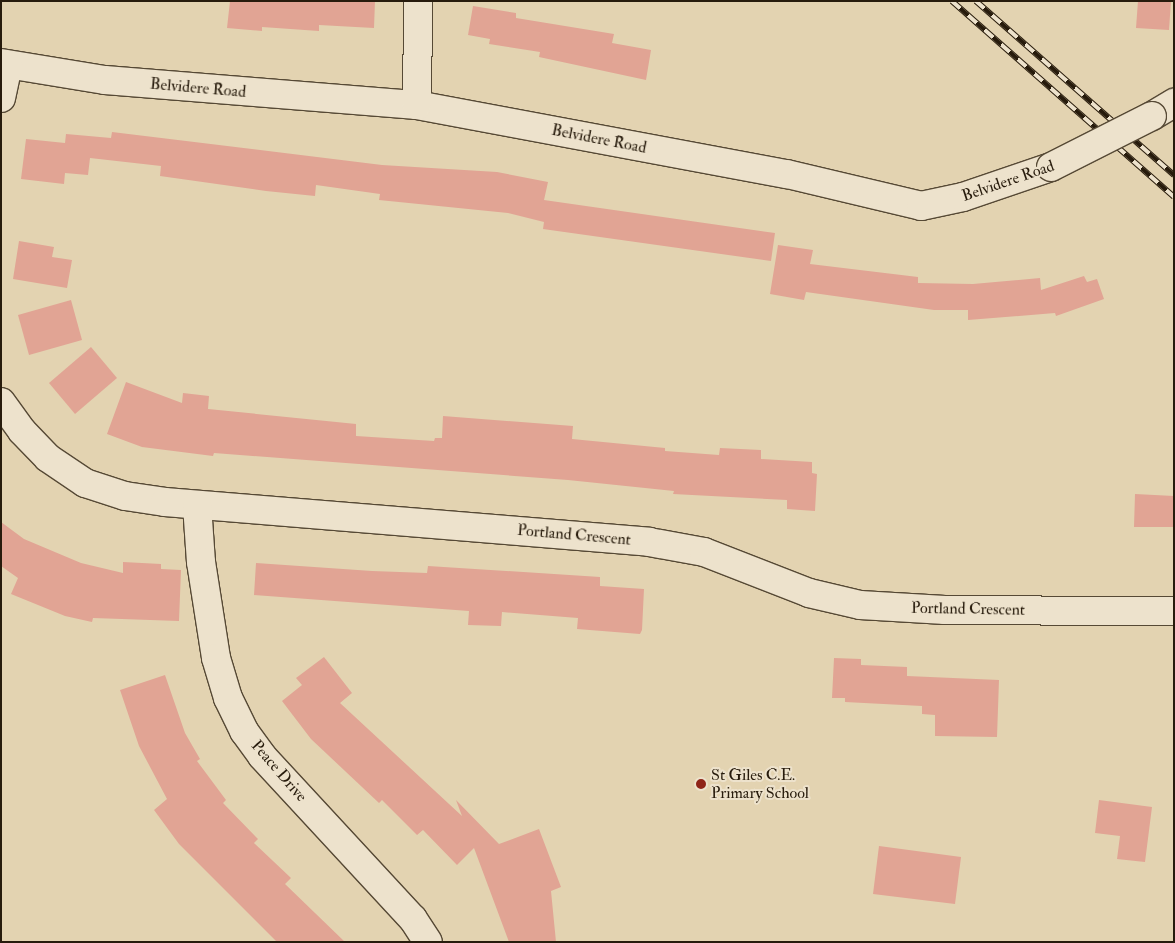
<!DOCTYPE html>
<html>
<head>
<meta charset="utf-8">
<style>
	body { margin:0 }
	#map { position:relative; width:1175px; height:943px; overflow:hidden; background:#e3d3b1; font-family:"IM FELL Double Pica",serif }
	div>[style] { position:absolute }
	.building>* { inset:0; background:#e1a494 }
	.roads { filter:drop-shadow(1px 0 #564935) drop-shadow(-1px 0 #564935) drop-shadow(0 1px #564935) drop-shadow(0 -1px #564935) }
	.minor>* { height:28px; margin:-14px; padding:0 14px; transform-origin:14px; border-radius:14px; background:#ede2cc }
	.rail>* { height:5.5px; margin-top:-2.75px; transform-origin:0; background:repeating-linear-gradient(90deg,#ede2cc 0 11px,#271b0c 0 22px); box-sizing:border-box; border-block:1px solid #271b0c }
	.bridges { filter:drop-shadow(1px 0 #564935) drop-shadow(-1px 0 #564935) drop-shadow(0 1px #564935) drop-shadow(0 -1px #564935) }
	.minor-bridge>* { height:28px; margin:-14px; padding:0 14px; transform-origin:14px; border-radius:14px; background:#ede2cc }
	.dots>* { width:14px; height:14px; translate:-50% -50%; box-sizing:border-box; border:2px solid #ede2cc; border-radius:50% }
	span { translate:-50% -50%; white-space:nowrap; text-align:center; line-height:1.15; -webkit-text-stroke:4px #ede2cc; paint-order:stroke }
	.street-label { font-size:16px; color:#271b0c }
	.poi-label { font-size:16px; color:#271b0c }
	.left { translate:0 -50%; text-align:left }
	.frame { position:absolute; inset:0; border:2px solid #271b0c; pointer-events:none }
</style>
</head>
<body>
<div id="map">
	<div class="building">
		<i style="clip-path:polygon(230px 1px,375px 1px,374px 28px,319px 25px,319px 31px,262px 27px,262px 31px,227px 28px)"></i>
		<i style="clip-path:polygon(1138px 1px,1171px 1px,1169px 30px,1136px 28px)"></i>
		<i style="clip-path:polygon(473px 6px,516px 13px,516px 18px,614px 34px,612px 43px,651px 50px,646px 80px,539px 57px,540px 52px,489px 44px,490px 39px,468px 35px)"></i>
		<i style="clip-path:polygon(112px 132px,382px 165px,497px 172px,548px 182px,544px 200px,775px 233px,771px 261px,543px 229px,544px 222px,508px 213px,379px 200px,380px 194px,316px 185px,315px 196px,266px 191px,160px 176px,161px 166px,90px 158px,88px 175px,65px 173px,64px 184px,21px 179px,26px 139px,65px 143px,66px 134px,111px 138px)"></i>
		<i style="clip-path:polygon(19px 241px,54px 247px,52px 257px,72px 260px,67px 288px,13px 279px)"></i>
		<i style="clip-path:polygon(778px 245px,813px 250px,810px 264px,918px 277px,918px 283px,973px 284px,1040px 278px,1041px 290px,1084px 276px,1087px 282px,1097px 279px,1104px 299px,1056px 316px,1055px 313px,968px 320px,968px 310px,934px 310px,806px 292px,804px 300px,770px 294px)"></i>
		<i style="clip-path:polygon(71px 300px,82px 340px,29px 355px,18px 315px)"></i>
		<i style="clip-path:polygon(91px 347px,117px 378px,75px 414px,49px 383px)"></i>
		<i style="clip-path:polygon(126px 382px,182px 403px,183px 393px,209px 396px,208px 409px,356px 424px,356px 436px,434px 441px,435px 438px,442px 438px,443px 416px,573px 426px,572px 439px,665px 448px,665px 451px,719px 455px,720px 448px,761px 450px,761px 459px,812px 462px,812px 473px,817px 474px,815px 511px,787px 509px,787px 500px,673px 494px,674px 491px,568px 480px,214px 453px,213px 456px,142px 447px,107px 434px)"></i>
		<i style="clip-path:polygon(1135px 494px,1174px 496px,1174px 527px,1134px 527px)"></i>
		<i style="clip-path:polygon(1px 522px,24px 539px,81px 563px,123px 573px,123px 562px,161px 564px,161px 569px,181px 570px,179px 621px,93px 618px,92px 622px,65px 616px,11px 594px,18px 578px,1px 566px)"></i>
		<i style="clip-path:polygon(256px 563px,372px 571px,427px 573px,428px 566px,600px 577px,600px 586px,644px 589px,642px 630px,640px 634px,577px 629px,578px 618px,502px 612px,501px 626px,468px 625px,469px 611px,254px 595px)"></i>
		<i style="clip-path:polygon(324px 657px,352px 693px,340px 703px,462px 816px,456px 800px,499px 844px,539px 829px,561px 887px,551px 891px,556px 942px,509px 942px,474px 848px,457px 865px,423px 830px,417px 835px,382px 800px,379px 803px,311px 739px,282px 701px,302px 685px,296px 678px)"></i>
		<i style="clip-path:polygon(834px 658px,861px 659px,861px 665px,907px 667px,907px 676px,999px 680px,997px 737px,935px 736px,935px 715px,922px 714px,922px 706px,845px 702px,845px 698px,832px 698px)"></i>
		<i style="clip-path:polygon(165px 675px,185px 733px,200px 759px,197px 761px,226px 800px,223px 803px,258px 839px,254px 843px,291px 878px,285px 884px,345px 942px,277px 942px,179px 844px,154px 810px,167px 799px,139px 746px,120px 690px)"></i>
		<i style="clip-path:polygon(1099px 800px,1152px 807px,1145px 862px,1117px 859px,1120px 836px,1095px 833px)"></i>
		<i style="clip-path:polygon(879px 846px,961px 857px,955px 904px,873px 894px)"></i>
	</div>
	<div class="roads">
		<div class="minor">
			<i style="left:1px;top:63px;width:105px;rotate:9.3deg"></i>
			<i style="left:105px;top:80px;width:313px;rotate:4.6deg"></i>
			<i style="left:417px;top:105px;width:376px;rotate:10.6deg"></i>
			<i style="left:787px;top:174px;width:138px;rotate:13.4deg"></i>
			<i style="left:921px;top:206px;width:43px;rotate:-12.1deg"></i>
			<i style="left:963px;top:197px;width:93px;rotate:-18.8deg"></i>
			<i style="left:1px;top:98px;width:34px;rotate:-78deg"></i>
			<i style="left:417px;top:105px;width:104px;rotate:-89.4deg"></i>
			<i style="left:1152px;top:116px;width:26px;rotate:-31deg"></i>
			<i style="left:1px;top:402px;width:36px;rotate:54deg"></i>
			<i style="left:22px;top:431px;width:37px;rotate:46deg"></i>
			<i style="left:48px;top:458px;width:45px;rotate:34deg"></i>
			<i style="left:85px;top:483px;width:42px;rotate:18deg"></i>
			<i style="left:125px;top:496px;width:40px;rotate:8.5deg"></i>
			<i style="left:165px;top:502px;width:486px;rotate:4.7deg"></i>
			<i style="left:649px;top:542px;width:56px;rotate:10.3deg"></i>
			<i style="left:704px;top:552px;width:113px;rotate:21.3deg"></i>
			<i style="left:809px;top:593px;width:52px;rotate:13.2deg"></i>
			<i style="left:860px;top:605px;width:85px;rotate:3.4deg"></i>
			<i style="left:945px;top:610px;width:229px;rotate:0.3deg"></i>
			<i style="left:197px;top:505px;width:57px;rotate:86deg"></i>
			<i style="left:201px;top:562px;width:97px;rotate:81.1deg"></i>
			<i style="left:216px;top:658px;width:42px;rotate:73.3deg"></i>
			<i style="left:228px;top:698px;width:37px;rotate:64deg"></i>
			<i style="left:244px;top:731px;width:31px;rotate:54deg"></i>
			<i style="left:262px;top:756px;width:222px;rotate:47.2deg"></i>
			<i style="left:413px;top:919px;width:27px;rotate:57deg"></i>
		</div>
	</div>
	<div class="rail">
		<i style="left:952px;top:1px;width:296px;rotate:41.4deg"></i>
		<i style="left:976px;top:1px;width:264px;rotate:41.3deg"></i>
	</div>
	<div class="bridges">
		<div class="minor-bridge">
			<i style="left:1051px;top:167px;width:113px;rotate:-26.8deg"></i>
		</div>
	</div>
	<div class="dots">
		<i style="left:701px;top:784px;background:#8f2418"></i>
	</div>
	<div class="street-label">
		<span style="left:198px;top:88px;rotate:5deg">Belvidere Road</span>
		<span style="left:599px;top:139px;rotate:11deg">Belvidere Road</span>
		<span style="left:1008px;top:181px;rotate:-19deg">Belvidere Road</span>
		<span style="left:574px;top:535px;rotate:5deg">Portland Crescent</span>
		<span style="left:968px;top:609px;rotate:1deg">Portland Crescent</span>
		<span style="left:279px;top:771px;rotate:49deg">Peace Drive</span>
	</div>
	<div class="poi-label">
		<span class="left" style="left:711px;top:784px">St Giles C.E.<br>Primary School</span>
	</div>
	<div class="frame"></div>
</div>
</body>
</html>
